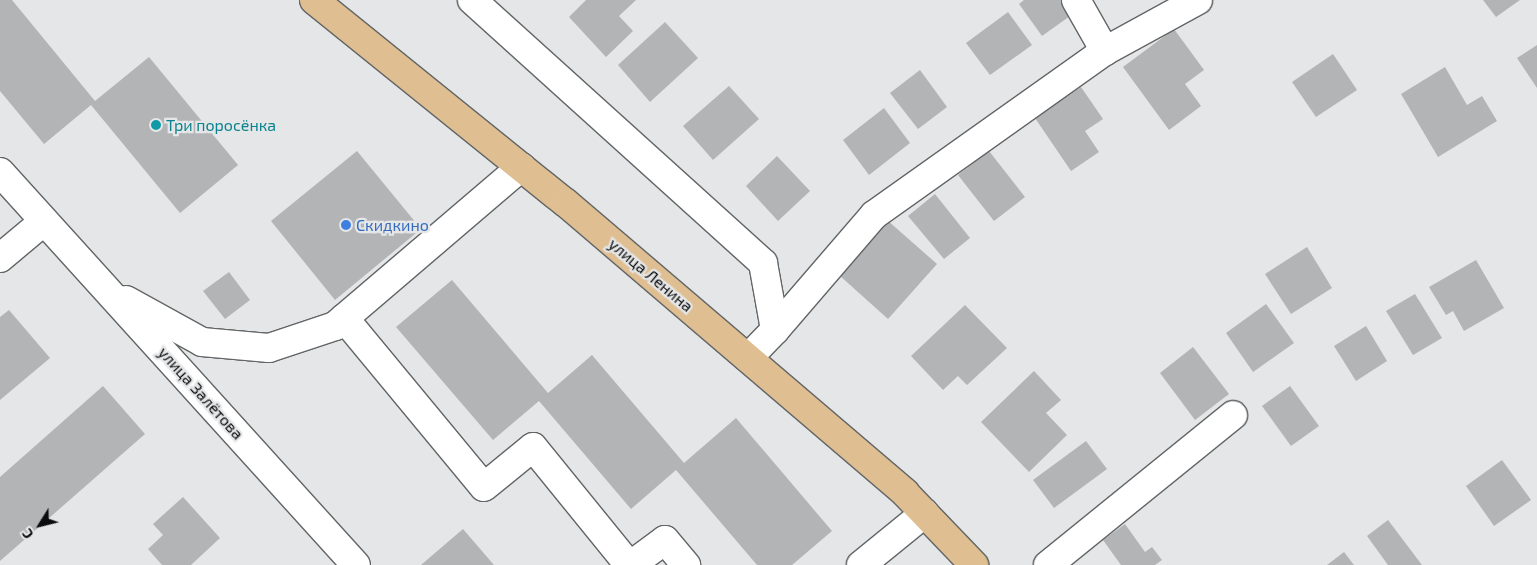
<!DOCTYPE html>
<html>
<head>
<meta charset="utf-8">
<style>
	body { margin:0 }
	#map { position:relative; width:1537px; height:565px; overflow:hidden; background:#e4e6e7; font-family:"Exo 2",sans-serif }
	div>[style] { position:absolute }
	.building>* { inset:0; background:#b3b4b6 }
	.roads { filter:drop-shadow(1px 0 #636566) drop-shadow(-1px 0 #636566) drop-shadow(0 1px #636566) drop-shadow(0 -1px #636566) }
	.minor>* { height:28px; margin:-14px; padding:0 14px; transform-origin:14px; border-radius:14px; background:#fff }
	.major>* { height:28px; margin:-14px; padding:0 14px; transform-origin:14px; border-radius:14px; background:#dfbf92 }
	.dots>* { width:14px; height:14px; translate:-50% -50%; box-sizing:border-box; border:2px solid #e4e6e7; border-radius:50% }
	span { translate:-50% -50%; white-space:nowrap; text-align:center; line-height:1.15; -webkit-text-stroke:4.5px #e4e6e7; paint-order:stroke }
	.culture-label { font-size:16px; color:#0d838f }
	.left { translate:0 -50%; text-align:left }
	.shop-label { font-size:16px; color:#366cbe }
	.street-label { font-size:16px; color:#0c0c0d }
	.north { position:absolute; left:15px; top:500px; width:50px; height:50px; -webkit-text-stroke:4px #e4e6e7; paint-order:stroke; rotate:234deg; font-size:14px; font-weight:700; line-height:20px; text-align:center; color:#0c0c0d }
	.north::after { content:''; display:block; margin:auto; width:18px; height:22px; background:#0c0c0d; clip-path:polygon(50% 0,100% 100%,50% 72%,0 100%) }
</style>
</head>
<body>
<div id="map">
	<div class="building">
		<i style="clip-path:polygon(0 0,12px 0,95px 101px,149px 57px,238px 165px,180px 213px,91px 105px,44px 144px,0 91px)"></i>
		<i style="clip-path:polygon(586px 0,636px 0,619px 16px,633px 31px,606px 57px,569px 17px)"></i>
		<i style="clip-path:polygon(1024px 0,1069px 0,1077px 11px,1042px 36px,1019px 4px)"></i>
		<i style="clip-path:polygon(1483px 0,1520px 0,1496px 17px)"></i>
		<i style="clip-path:polygon(1008px 12px,1032px 45px,990px 75px,966px 43px)"></i>
		<i style="clip-path:polygon(665px 22px,698px 58px,650px 102px,618px 65px)"></i>
		<i style="clip-path:polygon(1174px 29px,1204px 70px,1185px 84px,1201px 106px,1169px 130px,1123px 67px)"></i>
		<i style="clip-path:polygon(1537px 45px,1537px 88px,1517px 58px)"></i>
		<i style="clip-path:polygon(1333px 54px,1357px 90px,1316px 117px,1292px 82px)"></i>
		<i style="clip-path:polygon(1445px 67px,1467px 105px,1482px 96px,1497px 121px,1438px 157px,1401px 94px)"></i>
		<i style="clip-path:polygon(920px 70px,947px 107px,918px 129px,890px 93px)"></i>
		<i style="clip-path:polygon(729px 86px,759px 119px,713px 160px,683px 126px)"></i>
		<i style="clip-path:polygon(1081px 87px,1103px 119px,1085px 131px,1099px 152px,1071px 171px,1035px 118px)"></i>
		<i style="clip-path:polygon(884px 108px,910px 143px,869px 175px,843px 140px)"></i>
		<i style="clip-path:polygon(357px 151px,421px 229px,335px 300px,271px 221px)"></i>
		<i style="clip-path:polygon(989px 151px,1025px 197px,994px 221px,958px 175px)"></i>
		<i style="clip-path:polygon(777px 156px,810px 191px,778px 221px,746px 186px)"></i>
		<i style="clip-path:polygon(935px 194px,970px 238px,944px 259px,908px 216px)"></i>
		<i style="clip-path:polygon(887px 220px,937px 264px,888px 319px,839px 275px)"></i>
		<i style="clip-path:polygon(1307px 247px,1332px 288px,1291px 314px,1265px 274px)"></i>
		<i style="clip-path:polygon(1476px 260px,1504px 308px,1464px 331px,1453px 311px,1446px 315px,1429px 287px)"></i>
		<i style="clip-path:polygon(229px 272px,250px 300px,225px 319px,203px 291px)"></i>
		<i style="clip-path:polygon(452px 280px,548px 393px,592px 355px,684px 463px,736px 418px,832px 531px,792px 565px,757px 565px,676px 470px,631px 509px,539px 401px,493px 440px,396px 327px)"></i>
		<i style="clip-path:polygon(1415px 294px,1442px 338px,1413px 355px,1386px 311px)"></i>
		<i style="clip-path:polygon(1266px 304px,1294px 343px,1253px 372px,1226px 333px)"></i>
		<i style="clip-path:polygon(965px 305px,1007px 348px,967px 385px,958px 376px,943px 390px,911px 356px)"></i>
		<i style="clip-path:polygon(9px 310px,50px 358px,0 400px,0 317px)"></i>
		<i style="clip-path:polygon(1366px 326px,1387px 361px,1356px 381px,1334px 346px)"></i>
		<i style="clip-path:polygon(1193px 347px,1229px 394px,1195px 420px,1160px 373px)"></i>
		<i style="clip-path:polygon(1034px 371px,1061px 400px,1046px 413px,1067px 435px,1029px 472px,981px 422px)"></i>
		<i style="clip-path:polygon(103px 386px,145px 434px,0 561px,0 477px)"></i>
		<i style="clip-path:polygon(1290px 386px,1319px 426px,1291px 446px,1262px 406px)"></i>
		<i style="clip-path:polygon(1086px 441px,1107px 469px,1054px 508px,1033px 480px)"></i>
		<i style="clip-path:polygon(1502px 460px,1531px 500px,1494px 526px,1466px 486px)"></i>
		<i style="clip-path:polygon(183px 497px,220px 538px,191px 565px,162px 565px,148px 549px,163px 535px,153px 524px)"></i>
		<i style="clip-path:polygon(1388px 520px,1422px 565px,1388px 565px,1367px 536px)"></i>
		<i style="clip-path:polygon(1125px 524px,1145px 552px,1152px 547px,1162px 560px,1155px 565px,1121px 565px,1103px 540px)"></i>
		<i style="clip-path:polygon(463px 529px,494px 565px,421px 565px)"></i>
		<i style="clip-path:polygon(1344px 552px,1354px 565px,1327px 565px)"></i>
	</div>
	<div class="roads">
		<div class="minor">
			<i style="left:472px;top:0;width:392px;rotate:42.1deg"></i>
			<i style="left:763px;top:263px;width:68px;rotate:79.8deg"></i>
			<i style="left:1076px;top:0;width:59px;rotate:60.4deg"></i>
			<i style="left:0;top:172px;width:530px;rotate:47.83deg"></i>
			<i style="left:0;top:258px;width:56px;rotate:-39.9deg"></i>
			<i style="left:126px;top:300px;width:87px;rotate:28.9deg"></i>
			<i style="left:202px;top:342px;width:67px;rotate:5.1deg"></i>
			<i style="left:269px;top:348px;width:70px;rotate:-18.4deg"></i>
			<i style="left:335px;top:326px;width:245px;rotate:-40.5deg"></i>
			<i style="left:344px;top:318px;width:219px;rotate:50.4deg"></i>
			<i style="left:484px;top:487px;width:63px;rotate:-39.2deg"></i>
			<i style="left:533px;top:447px;width:152px;rotate:50.9deg"></i>
			<i style="left:748px;top:358px;width:39px;rotate:-46deg"></i>
			<i style="left:775px;top:330px;width:152px;rotate:-49.3deg"></i>
			<i style="left:874px;top:215px;width:283px;rotate:-35.4deg"></i>
			<i style="left:1105px;top:51px;width:106px;rotate:-28.7deg"></i>
			<i style="left:631px;top:565px;width:42px;rotate:-36.3deg"></i>
			<i style="left:665px;top:540px;width:33px;rotate:50deg"></i>
			<i style="left:861px;top:565px;width:82px;rotate:-39.1deg"></i>
			<i style="left:1048px;top:565px;width:238px;rotate:-39deg"></i>
		</div>
		<div class="major">
			<i style="left:314px;top:0;width:324px;rotate:38.9deg"></i>
			<i style="left:566px;top:203px;width:446px;rotate:40.5deg"></i>
			<i style="left:905px;top:493px;width:100px;rotate:46.2deg"></i>
		</div>
	</div>
	<div class="dots">
		<i style="left:156px;top:125px;background:#0f9aa8"></i>
		<i style="left:346px;top:225px;background:#3f7fe0"></i>
	</div>
	<div class="culture-label">
		<span class="left" style="left:166px;top:125px">Три поросёнка</span>
	</div>
	<div class="shop-label">
		<span class="left" style="left:356px;top:225px">Скидкино</span>
	</div>
	<div class="street-label">
		<span style="left:651px;top:275px;rotate:40deg">улица Ленина</span>
		<span style="left:201px;top:393px;rotate:48deg">улица Залётова</span>
	</div>
	<div class="north">С</div>
</div>
</body>
</html>
